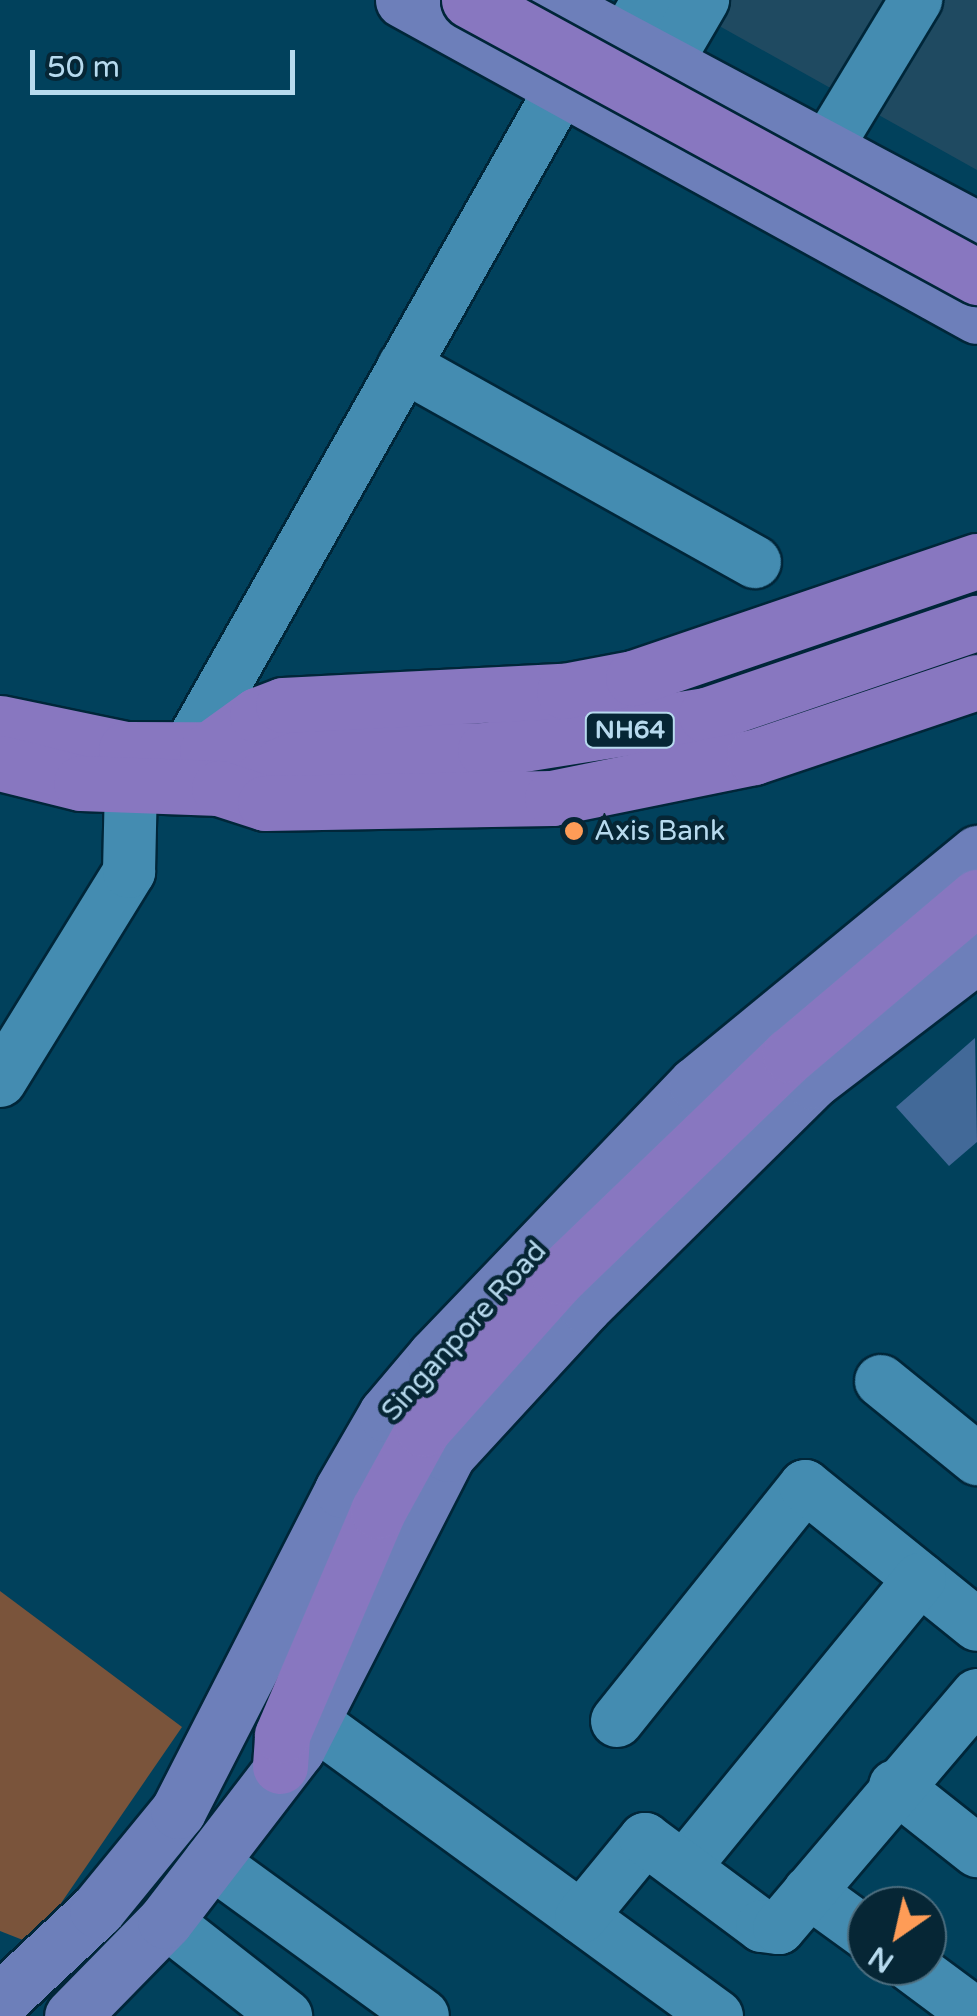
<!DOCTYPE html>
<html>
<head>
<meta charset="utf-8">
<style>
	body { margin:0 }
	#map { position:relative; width:977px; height:2016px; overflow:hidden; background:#01415c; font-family:"Varela Round",sans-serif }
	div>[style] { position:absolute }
	.built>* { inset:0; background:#1f4a61 }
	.green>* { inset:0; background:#7a543b }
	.building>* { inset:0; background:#426998 }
	.roads { filter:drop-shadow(2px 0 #002639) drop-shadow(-2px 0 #002639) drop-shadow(0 2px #002639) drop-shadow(0 -2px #002639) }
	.minor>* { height:52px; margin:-26px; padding:0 26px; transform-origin:26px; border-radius:26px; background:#448cb1 }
	.major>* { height:55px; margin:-27.5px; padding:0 27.5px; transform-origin:27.5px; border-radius:27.5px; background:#6d7fba }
	.highway>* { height:55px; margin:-27.5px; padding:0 27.5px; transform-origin:27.5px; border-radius:27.5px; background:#8877c0 }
	.bridges { filter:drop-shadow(2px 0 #002639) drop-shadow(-2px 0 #002639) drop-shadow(0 2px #002639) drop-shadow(0 -2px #002639) }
	.highway-bridge>* { height:55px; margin:-27.5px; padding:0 27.5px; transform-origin:27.5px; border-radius:27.5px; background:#8877c0 }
	.dots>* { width:28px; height:28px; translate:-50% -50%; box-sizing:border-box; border:5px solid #062635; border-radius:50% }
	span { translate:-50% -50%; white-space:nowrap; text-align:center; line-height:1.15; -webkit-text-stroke:9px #062635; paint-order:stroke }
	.shield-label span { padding:2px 8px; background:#062635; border:2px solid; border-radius:8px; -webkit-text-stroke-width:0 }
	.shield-label { font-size:25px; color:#b7daee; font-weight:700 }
	.poi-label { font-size:28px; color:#b7daee }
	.left { translate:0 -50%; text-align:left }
	.street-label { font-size:28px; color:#b7daee }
	.north { position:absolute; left:847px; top:1886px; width:100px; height:100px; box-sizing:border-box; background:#062635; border:2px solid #4d6e7f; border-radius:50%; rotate:214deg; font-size:28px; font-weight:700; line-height:40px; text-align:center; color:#b7daee }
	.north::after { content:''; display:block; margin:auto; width:35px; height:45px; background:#fe9c57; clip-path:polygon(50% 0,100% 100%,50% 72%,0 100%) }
	.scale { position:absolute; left:30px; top:50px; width:265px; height:45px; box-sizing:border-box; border:5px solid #b7daee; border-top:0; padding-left:12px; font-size:30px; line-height:35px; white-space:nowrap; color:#b7daee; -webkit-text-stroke:8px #062635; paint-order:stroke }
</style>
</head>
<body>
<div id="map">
	<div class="built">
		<i style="clip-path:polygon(728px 0,977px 0,977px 170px,714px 23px)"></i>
	</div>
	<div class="green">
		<i style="clip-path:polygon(0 1591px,182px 1727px,33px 1944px,0 1931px)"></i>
	</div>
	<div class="building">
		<i style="clip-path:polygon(975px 1038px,977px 1142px,949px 1166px,896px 1107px)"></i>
	</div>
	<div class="roads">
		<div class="minor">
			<i style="left:623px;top:44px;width:51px;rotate:-60.4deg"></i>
			<i style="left:664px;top:67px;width:78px;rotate:-59.8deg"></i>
			<i style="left:824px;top:152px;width:178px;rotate:-58.8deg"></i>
			<i style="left:404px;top:366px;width:402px;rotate:29.2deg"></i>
			<i style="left:187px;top:751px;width:803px;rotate:-60.53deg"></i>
			<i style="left:0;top:1081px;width:246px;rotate:-58.3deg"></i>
			<i style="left:129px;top:872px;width:85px;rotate:-88.7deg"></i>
			<i style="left:881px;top:1381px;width:124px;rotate:39.1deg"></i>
			<i style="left:312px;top:1721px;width:501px;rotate:36.07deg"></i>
			<i style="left:617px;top:1721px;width:301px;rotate:-51.3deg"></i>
			<i style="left:805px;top:1486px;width:221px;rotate:38.9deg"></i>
			<i style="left:895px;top:1786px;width:105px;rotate:38.4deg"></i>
			<i style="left:210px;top:1861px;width:263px;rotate:36deg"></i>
			<i style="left:685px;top:1866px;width:371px;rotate:-50.7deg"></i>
			<i style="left:809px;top:1892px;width:72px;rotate:35.9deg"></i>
			<i style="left:581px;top:1917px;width:101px;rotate:-50.6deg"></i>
			<i style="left:645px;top:1839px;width:146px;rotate:36.6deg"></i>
			<i style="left:762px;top:1926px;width:17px;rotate:7deg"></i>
			<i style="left:779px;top:1928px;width:306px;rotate:-49.6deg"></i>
			<i style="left:165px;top:1921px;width:154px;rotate:38.1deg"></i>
			<i style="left:911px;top:1966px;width:82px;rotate:36.6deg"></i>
		</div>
		<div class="major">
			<i style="left:403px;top:0;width:655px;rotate:28.83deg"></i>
			<i style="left:547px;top:0;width:488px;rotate:28.1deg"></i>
			<i style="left:0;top:2001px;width:133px;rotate:-43.2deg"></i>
			<i style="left:97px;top:1910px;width:128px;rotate:-50.7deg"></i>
			<i style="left:178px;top:1811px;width:360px;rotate:-62.9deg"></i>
			<i style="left:342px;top:1490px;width:88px;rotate:-59.9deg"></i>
			<i style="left:386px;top:1414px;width:76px;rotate:-49.8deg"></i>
			<i style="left:435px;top:1356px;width:377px;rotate:-46.2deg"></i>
			<i style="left:696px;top:1084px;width:364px;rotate:-39.4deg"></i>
			<i style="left:72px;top:2016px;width:133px;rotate:-45.6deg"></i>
			<i style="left:165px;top:1921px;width:217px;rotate:-52.5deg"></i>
			<i style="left:297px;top:1749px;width:331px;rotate:-62.9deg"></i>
			<i style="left:448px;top:1454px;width:202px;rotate:-47.4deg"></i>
			<i style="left:585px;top:1305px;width:319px;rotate:-44.6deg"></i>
			<i style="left:812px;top:1081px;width:208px;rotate:-37.4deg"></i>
		</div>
		<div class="highway">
			<i style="left:0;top:723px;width:129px;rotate:11.7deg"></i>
			<i style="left:126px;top:749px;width:359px;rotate:0.2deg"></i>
			<i style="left:485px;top:750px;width:224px;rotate:-9deg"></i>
			<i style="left:706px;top:715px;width:286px;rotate:-18.8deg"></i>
			<i style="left:207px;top:751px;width:62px;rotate:-35.8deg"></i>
			<i style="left:257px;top:715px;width:28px;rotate:-21deg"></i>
			<i style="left:283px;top:705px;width:281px;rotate:-2.9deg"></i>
			<i style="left:564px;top:691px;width:70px;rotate:-10.7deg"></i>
			<i style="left:633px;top:678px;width:363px;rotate:-18.8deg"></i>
			<i style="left:0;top:763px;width:83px;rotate:13.9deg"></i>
			<i style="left:81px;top:783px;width:138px;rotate:2.1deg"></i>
			<i style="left:219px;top:788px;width:48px;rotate:18.1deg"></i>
			<i style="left:265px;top:803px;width:287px;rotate:-1deg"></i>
			<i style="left:552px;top:798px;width:206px;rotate:-11.5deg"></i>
			<i style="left:754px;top:757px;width:235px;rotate:-18.6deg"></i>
			<i style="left:280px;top:1766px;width:31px;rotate:-86deg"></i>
			<i style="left:282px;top:1735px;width:244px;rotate:-66.8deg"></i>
			<i style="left:378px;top:1511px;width:94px;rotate:-61.2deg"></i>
			<i style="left:423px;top:1429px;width:204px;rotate:-48.2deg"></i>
			<i style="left:559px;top:1277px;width:320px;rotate:-43.9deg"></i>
			<i style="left:790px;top:1055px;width:245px;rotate:-40.2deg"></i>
		</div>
	</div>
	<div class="bridges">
		<div class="highway-bridge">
			<i style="left:469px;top:0;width:579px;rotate:28.6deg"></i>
		</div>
	</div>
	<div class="dots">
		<i style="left:574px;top:831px;background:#fe9c57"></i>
	</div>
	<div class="shield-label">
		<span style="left:630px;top:730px">NH64</span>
	</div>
	<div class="poi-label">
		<span class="left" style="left:594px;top:831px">Axis Bank</span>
	</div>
	<div class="street-label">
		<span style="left:464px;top:1331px;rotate:-48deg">Singanpore Road</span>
	</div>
	<div class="north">N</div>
	<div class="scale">50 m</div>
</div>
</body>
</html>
